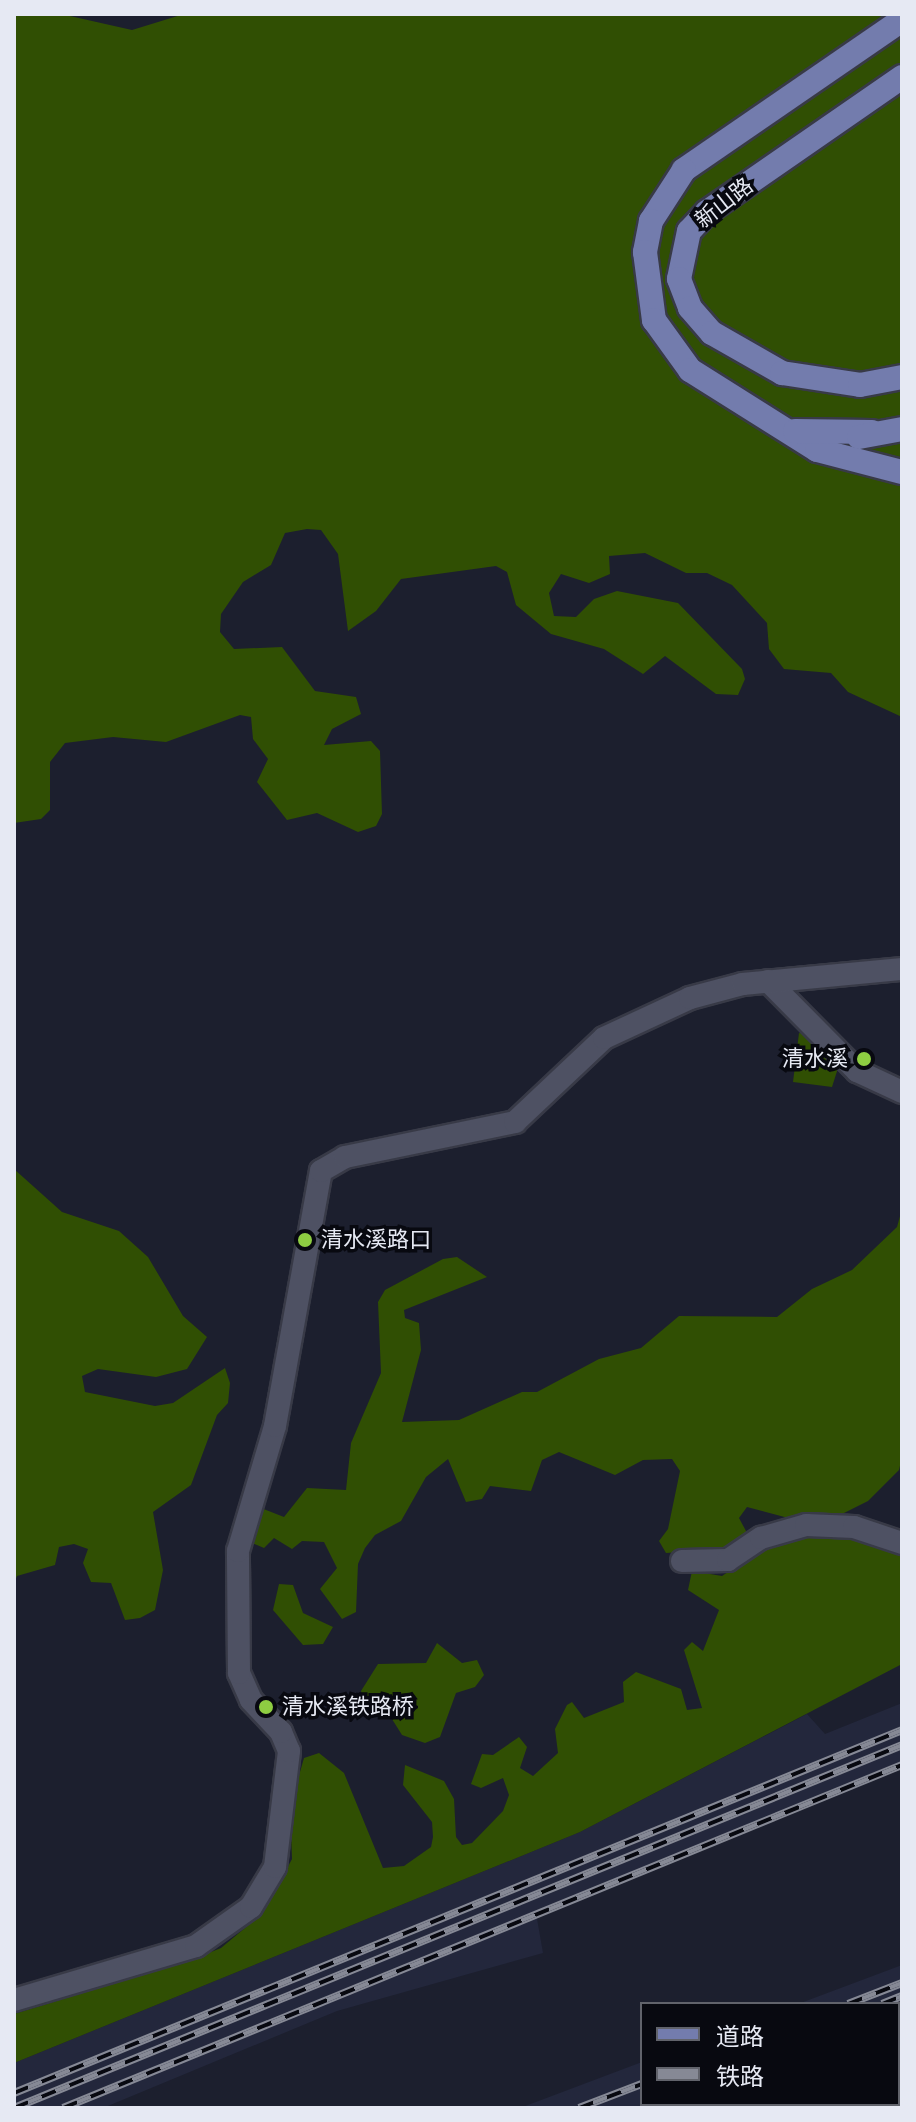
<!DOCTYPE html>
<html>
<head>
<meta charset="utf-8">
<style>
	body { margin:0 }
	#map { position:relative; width:916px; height:2122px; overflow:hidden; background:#1c1f2e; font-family:"DejaVu Sans","Noto Sans SC",sans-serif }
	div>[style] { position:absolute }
	.built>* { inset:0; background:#23273c }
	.forest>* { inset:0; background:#304f03 }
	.roads { filter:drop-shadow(2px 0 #383a47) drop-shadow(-2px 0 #383a47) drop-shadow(0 2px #383a47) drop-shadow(0 -2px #383a47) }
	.minor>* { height:22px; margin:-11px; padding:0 11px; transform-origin:11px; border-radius:11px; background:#4e5163 }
	.major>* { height:24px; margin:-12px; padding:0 12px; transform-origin:12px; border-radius:12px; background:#737cad }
	.rail>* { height:8px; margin-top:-4px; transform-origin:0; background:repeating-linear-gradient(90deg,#080910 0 15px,#868995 0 30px); box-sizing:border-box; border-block:2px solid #868995 }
	.dots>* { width:22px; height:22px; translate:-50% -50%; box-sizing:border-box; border:4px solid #080910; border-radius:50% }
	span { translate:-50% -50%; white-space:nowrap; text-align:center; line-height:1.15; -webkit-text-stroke:7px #080910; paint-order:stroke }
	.street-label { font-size:22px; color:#e6e9f3 }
	.poi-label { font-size:22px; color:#e6e9f3 }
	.right { translate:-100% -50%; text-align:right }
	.left { translate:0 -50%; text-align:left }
	.frame { position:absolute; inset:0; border:16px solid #e6e9f3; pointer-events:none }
	.legend { position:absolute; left:640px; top:2002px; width:260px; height:104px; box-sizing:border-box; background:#080910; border:2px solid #61636b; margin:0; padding:10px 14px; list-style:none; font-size:24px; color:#e6e9f3 }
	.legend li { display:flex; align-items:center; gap:16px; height:40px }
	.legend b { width:40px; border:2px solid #61636b }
</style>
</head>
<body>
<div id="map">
	<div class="built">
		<i style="clip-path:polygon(902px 1703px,902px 1761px,536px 1913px,543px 1953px,337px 2011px,103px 2108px,14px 2108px,14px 2063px,580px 1832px,807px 1714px,825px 1734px)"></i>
		<i style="clip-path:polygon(902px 1965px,898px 2013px,898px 2004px,798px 2004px)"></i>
		<i style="clip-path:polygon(642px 2062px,642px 2104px,758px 2108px,520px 2108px)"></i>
	</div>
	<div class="forest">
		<i style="clip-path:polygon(14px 14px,61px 14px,132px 30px,184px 14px,902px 14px,902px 717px,848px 692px,831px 673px,784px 669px,769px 649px,767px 623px,732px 585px,707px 573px,686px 573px,645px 553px,609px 556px,610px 574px,589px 583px,561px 574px,549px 593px,554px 616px,576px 617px,594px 599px,617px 591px,678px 603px,742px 669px,745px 679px,738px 695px,716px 694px,665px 656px,643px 674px,604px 649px,551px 634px,516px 605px,507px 572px,496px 566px,401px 579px,376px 611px,348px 631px,338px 554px,321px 530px,307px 529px,285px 533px,271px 565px,243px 582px,221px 614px,220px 632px,234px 649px,282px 647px,315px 691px,356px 697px,361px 714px,332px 729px,324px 745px,371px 741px,380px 751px,382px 814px,376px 826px,358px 832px,317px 813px,287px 820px,257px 782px,268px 759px,253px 739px,251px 717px,240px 715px,166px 742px,113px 737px,65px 743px,50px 762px,50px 810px,41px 819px,14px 823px)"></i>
		<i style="clip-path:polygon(799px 1033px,808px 1034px,839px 1065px,832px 1087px,793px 1082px)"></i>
		<i style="clip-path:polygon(14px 1169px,62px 1212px,119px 1231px,148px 1257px,183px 1316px,207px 1337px,187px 1369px,156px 1377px,98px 1369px,82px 1376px,85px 1392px,155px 1406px,173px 1403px,225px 1368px,230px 1383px,228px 1403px,217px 1415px,191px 1485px,153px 1512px,163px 1570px,155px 1610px,140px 1618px,125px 1620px,111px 1583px,91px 1582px,83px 1563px,88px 1549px,74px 1544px,59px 1547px,55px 1565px,17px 1576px,14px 1583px)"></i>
		<i style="clip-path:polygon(902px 1209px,902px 1457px,899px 1470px,868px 1501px,838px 1516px,792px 1519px,747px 1507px,739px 1518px,746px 1531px,744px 1548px,666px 1553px,659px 1541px,668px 1529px,680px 1471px,672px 1459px,643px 1460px,615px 1475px,559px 1452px,542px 1460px,531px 1491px,490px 1486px,482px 1499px,466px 1502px,448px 1459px,426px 1477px,401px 1521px,375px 1535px,365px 1548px,358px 1564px,356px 1612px,342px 1619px,320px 1589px,337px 1568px,324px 1542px,302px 1541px,292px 1549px,274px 1538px,264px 1548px,252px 1543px,261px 1508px,284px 1517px,307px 1488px,346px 1490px,351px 1443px,381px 1373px,378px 1302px,385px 1290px,443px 1259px,457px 1257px,487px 1277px,404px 1310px,405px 1318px,419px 1323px,421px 1350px,402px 1422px,459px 1420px,522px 1392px,537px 1392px,599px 1359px,641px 1348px,679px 1316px,777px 1317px,812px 1289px,852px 1270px,897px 1227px)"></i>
		<i style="clip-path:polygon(846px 1530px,902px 1552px,902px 1664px,580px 1832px,14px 2063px,14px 2014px,191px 1960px,221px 1948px,263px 1913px,292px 1859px,290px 1807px,304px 1758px,319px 1753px,344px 1773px,383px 1868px,404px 1866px,431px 1847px,433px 1837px,432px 1822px,403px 1785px,405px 1765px,444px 1781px,454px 1799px,456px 1837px,462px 1845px,472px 1843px,503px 1811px,509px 1795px,503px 1778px,481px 1788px,471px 1784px,482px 1754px,493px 1755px,519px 1737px,527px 1747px,520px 1768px,533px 1776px,558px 1753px,555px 1729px,567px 1705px,572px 1702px,584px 1718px,624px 1702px,623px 1682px,636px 1672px,681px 1689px,687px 1710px,702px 1708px,684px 1650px,692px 1642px,703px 1651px,719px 1610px,688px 1590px,692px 1571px,722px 1576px,781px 1536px)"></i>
		<i style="clip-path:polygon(279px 1584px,293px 1585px,303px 1613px,333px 1627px,323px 1644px,303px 1645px,273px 1610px)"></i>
		<i style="clip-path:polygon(437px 1643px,462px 1663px,477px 1660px,484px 1675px,475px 1687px,456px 1693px,440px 1737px,425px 1743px,402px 1735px,380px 1700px,363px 1698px,361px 1691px,378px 1664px,426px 1663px)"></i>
	</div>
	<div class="roads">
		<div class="minor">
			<i style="left:768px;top:981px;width:127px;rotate:45.3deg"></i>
			<i style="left:857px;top:1071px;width:50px;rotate:25deg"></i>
			<i style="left:682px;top:1561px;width:46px;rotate:-1.2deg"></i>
			<i style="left:728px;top:1560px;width:40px;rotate:-34deg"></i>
			<i style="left:761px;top:1538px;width:47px;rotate:-16.1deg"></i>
			<i style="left:806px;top:1525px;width:48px;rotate:2.4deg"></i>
			<i style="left:854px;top:1527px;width:51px;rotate:18.4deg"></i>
			<i style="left:14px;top:2000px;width:190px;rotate:-16.5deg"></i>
			<i style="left:196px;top:1946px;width:67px;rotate:-35.3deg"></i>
			<i style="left:251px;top:1907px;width:47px;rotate:-59deg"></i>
			<i style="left:275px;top:1867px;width:117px;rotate:-83.1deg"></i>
			<i style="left:289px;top:1751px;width:21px;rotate:-113deg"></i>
			<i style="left:281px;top:1732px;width:44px;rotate:-133.2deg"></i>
			<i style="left:251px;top:1700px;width:30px;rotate:-114deg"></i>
			<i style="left:239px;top:1673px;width:122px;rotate:-90.5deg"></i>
			<i style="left:238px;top:1551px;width:130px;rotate:-73.5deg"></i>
			<i style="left:275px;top:1426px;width:259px;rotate:-79.8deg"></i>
			<i style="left:321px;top:1171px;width:28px;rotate:-30deg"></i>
			<i style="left:345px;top:1157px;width:174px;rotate:-11.6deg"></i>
			<i style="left:515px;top:1122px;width:122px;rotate:-43.3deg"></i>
			<i style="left:604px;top:1038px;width:95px;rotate:-24.9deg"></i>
			<i style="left:690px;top:998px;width:55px;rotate:-14.8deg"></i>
			<i style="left:743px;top:984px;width:160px;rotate:-5.4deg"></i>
		</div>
		<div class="major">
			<i style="left:902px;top:20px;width:265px;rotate:145.5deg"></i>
			<i style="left:684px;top:170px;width:61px;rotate:122.9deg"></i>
			<i style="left:651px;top:221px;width:32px;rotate:101deg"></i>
			<i style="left:645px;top:252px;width:69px;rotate:82.5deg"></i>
			<i style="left:654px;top:320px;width:62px;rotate:54.2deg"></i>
			<i style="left:690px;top:370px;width:150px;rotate:32.2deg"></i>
			<i style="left:817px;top:450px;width:88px;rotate:14.5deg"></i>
			<i style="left:902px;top:77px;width:237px;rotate:145.3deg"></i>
			<i style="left:707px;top:212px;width:26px;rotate:133deg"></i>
			<i style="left:689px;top:231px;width:49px;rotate:101.8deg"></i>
			<i style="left:679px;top:279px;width:31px;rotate:69deg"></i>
			<i style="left:690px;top:308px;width:33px;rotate:49deg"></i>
			<i style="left:712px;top:333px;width:81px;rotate:29.7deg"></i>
			<i style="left:782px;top:373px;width:79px;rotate:8.7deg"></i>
			<i style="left:860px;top:385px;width:43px;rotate:-10.8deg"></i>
			<i style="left:795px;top:431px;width:77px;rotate:0.7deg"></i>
			<i style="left:859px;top:437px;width:44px;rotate:-10.5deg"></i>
		</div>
	</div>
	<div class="rail">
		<i style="left:848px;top:2004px;width:58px;rotate:-21.3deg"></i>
		<i style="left:882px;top:2004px;width:22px;rotate:-22deg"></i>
		<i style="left:898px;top:2074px;width:4px"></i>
		<i style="left:14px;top:2093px;width:959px;rotate:-22.23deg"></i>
		<i style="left:14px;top:2108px;width:959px;rotate:-22.23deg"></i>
		<i style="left:63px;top:2108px;width:906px;rotate:-22.24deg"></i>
		<i style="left:579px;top:2108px;width:67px;rotate:-20.9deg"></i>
		<i style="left:736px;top:2108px;width:16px;rotate:-14deg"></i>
	</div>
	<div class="dots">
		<i style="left:864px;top:1059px;background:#8ecd42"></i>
		<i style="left:305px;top:1240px;background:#8ecd42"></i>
		<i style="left:266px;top:1707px;background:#8ecd42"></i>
	</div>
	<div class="street-label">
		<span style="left:724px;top:203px;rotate:-38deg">新山路</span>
	</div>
	<div class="poi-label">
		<span class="right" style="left:848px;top:1059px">清水溪</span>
		<span class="left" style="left:321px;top:1240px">清水溪路口</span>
		<span class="left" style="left:282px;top:1707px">清水溪铁路桥</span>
	</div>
	<div class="frame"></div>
	<ul class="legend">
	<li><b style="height:10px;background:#737cad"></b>道路</li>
	<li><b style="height:10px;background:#868995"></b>铁路</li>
	</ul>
</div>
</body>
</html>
